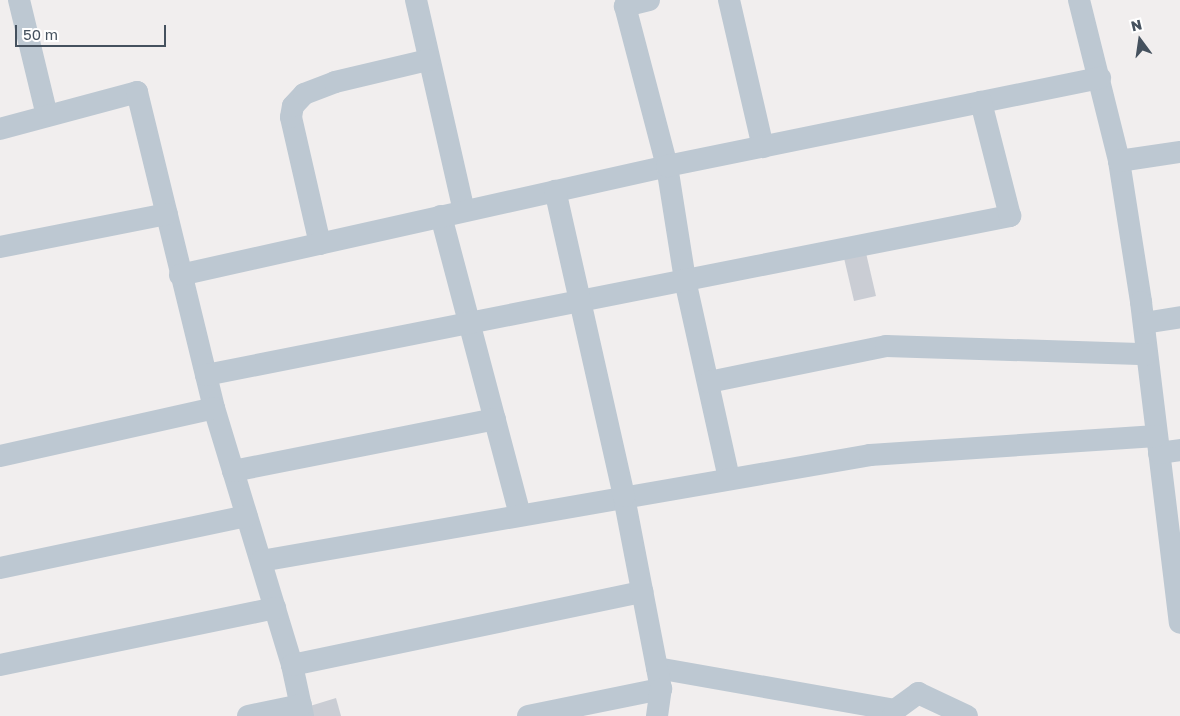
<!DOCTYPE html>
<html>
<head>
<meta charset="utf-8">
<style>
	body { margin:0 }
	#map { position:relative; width:1180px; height:716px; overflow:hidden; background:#f1eeee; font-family:"Golos Text",sans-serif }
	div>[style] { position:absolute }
	.building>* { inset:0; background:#cacdd4 }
	.street>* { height:22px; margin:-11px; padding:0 11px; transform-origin:11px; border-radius:11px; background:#bdc8d2 }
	span { translate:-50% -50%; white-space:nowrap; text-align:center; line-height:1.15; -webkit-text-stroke:5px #fff; paint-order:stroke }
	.north { position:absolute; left:1115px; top:15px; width:50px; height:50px; -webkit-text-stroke:4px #fff; paint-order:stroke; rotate:346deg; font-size:14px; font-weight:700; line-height:20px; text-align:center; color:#45515e }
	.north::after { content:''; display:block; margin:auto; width:18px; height:22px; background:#45515e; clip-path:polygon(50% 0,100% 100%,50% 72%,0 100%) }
	.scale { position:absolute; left:15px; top:25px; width:151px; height:22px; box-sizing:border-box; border:2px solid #45515e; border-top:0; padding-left:6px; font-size:15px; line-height:18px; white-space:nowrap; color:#45515e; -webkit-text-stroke:4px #fff; paint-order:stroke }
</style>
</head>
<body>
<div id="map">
	<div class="building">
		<i style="clip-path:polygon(866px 253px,876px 296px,854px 301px,844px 258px)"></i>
		<i style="clip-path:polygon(336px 698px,341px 716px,312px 716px,310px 706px)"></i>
	</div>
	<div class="street">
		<i style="left:19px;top:0;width:119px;rotate:76.4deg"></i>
		<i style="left:416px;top:0;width:216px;rotate:77.2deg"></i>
		<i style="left:649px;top:0;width:25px;rotate:166deg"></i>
		<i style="left:625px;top:6px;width:165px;rotate:75.3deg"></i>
		<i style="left:667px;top:166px;width:115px;rotate:81deg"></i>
		<i style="left:685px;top:280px;width:203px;rotate:77.5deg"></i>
		<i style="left:729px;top:0;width:151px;rotate:77deg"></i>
		<i style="left:1079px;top:0;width:166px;rotate:76deg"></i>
		<i style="left:1119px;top:161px;width:143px;rotate:81.1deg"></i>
		<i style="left:1141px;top:302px;width:323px;rotate:83.1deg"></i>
		<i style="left:0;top:129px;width:142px;rotate:-15.1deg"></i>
		<i style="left:137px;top:92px;width:325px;rotate:76.3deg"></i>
		<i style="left:214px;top:408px;width:269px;rotate:73.1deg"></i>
		<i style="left:292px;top:665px;width:52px;rotate:77.8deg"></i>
		<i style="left:1119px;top:161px;width:62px;rotate:-8.4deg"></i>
		<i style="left:441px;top:216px;width:309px;rotate:75.2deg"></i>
		<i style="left:320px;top:244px;width:130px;rotate:-102.9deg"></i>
		<i style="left:291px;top:117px;width:11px;rotate:-80deg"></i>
		<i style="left:293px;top:106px;width:16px;rotate:-47deg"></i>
		<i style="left:304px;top:94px;width:33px;rotate:-21deg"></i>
		<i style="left:335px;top:82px;width:96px;rotate:-13.3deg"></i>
		<i style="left:0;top:247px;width:170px;rotate:-11.2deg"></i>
		<i style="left:180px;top:275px;width:499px;rotate:-12.6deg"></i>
		<i style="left:667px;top:166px;width:442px;rotate:-11.5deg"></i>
		<i style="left:1144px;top:323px;width:36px;rotate:-9deg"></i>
		<i style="left:206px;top:375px;width:820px;rotate:-11.19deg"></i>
		<i style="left:1010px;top:216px;width:118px;rotate:-104.3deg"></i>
		<i style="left:709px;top:382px;width:181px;rotate:-11.5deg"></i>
		<i style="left:886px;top:346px;width:261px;rotate:1.8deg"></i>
		<i style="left:1159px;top:453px;width:21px;rotate:-8deg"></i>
		<i style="left:0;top:456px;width:219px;rotate:-12.6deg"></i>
		<i style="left:233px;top:471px;width:267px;rotate:-11.2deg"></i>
		<i style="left:261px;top:561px;width:618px;rotate:-9.87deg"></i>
		<i style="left:870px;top:455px;width:287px;rotate:-3.8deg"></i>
		<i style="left:0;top:568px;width:252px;rotate:-11.9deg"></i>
		<i style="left:0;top:665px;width:281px;rotate:-11.7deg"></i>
		<i style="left:292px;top:665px;width:358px;rotate:-11.8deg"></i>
		<i style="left:657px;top:668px;width:242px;rotate:10deg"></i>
		<i style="left:895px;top:710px;width:6px;rotate:108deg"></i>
		<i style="left:895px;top:710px;width:29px;rotate:-36deg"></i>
		<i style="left:918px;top:693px;width:54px;rotate:25.1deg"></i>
		<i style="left:248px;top:716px;width:54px;rotate:-11.7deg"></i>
		<i style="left:528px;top:716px;width:136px;rotate:-11.5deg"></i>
		<i style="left:661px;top:689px;width:197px;rotate:-100.9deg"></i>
		<i style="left:624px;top:496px;width:313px;rotate:-102.7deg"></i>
		<i style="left:657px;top:716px;width:27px;rotate:-82deg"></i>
	</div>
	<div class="north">N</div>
	<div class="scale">50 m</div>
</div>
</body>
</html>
